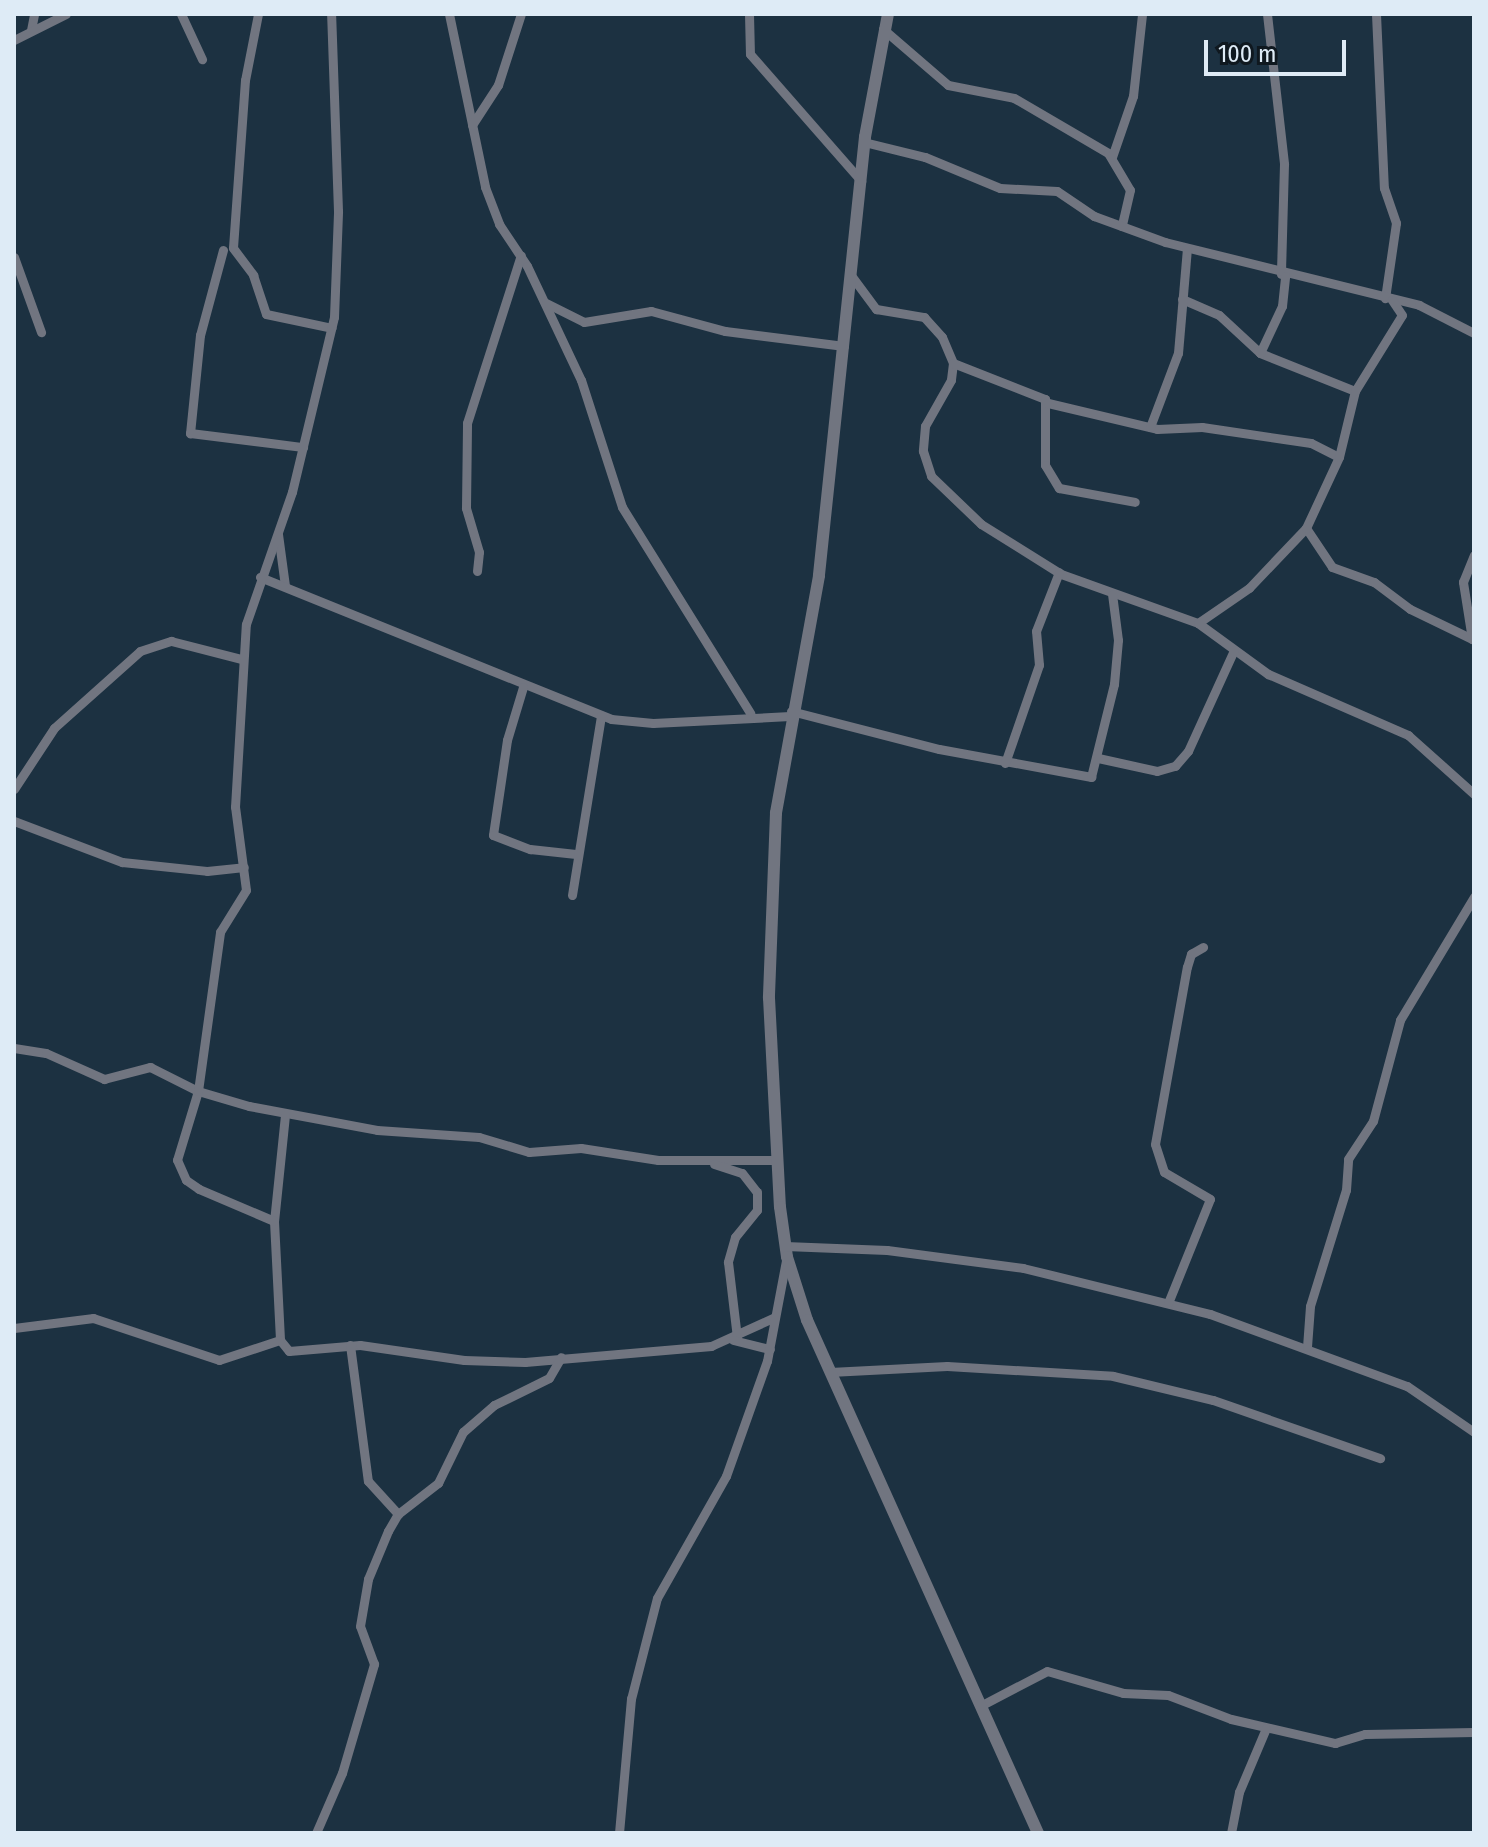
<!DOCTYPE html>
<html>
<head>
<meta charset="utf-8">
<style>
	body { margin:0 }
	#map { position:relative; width:1488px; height:1847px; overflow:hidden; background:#1c3141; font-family:"Fira Sans Condensed",sans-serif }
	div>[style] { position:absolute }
	.minor>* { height:9px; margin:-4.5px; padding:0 4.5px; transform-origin:4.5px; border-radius:4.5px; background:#717580 }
	.tertiary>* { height:12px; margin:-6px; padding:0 6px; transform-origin:6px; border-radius:6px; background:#717580 }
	span { translate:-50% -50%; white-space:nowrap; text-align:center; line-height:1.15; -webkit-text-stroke:8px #0f181f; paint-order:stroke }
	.frame { position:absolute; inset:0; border:16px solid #deebf6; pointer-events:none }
	.scale { position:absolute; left:1204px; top:40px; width:142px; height:36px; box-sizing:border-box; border:4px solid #deebf6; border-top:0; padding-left:10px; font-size:24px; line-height:28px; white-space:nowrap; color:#deebf6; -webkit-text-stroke:6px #0f181f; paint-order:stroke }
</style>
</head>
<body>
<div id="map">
	<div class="minor">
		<i style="left:181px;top:14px;width:50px;rotate:65deg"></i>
		<i style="left:258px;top:14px;width:67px;rotate:101.1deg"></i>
		<i style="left:245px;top:80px;width:168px;rotate:94.1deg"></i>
		<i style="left:233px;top:248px;width:34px;rotate:53deg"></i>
		<i style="left:253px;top:275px;width:41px;rotate:71.6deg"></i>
		<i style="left:266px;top:314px;width:67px;rotate:12deg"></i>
		<i style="left:449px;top:14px;width:177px;rotate:78.2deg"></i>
		<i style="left:485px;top:187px;width:40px;rotate:69deg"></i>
		<i style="left:499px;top:224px;width:50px;rotate:56.3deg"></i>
		<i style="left:527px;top:266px;width:126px;rotate:64.7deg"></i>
		<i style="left:581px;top:380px;width:133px;rotate:72.1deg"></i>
		<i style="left:622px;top:507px;width:243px;rotate:58.1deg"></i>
		<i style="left:749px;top:14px;width:40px;rotate:88.6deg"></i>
		<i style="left:750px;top:54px;width:169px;rotate:48.8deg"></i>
		<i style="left:1267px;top:14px;width:151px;rotate:83.5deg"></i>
		<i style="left:1284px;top:164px;width:110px;rotate:91.6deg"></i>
		<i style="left:1376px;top:14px;width:174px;rotate:87.4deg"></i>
		<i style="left:1384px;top:188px;width:37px;rotate:71deg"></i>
		<i style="left:1396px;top:223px;width:76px;rotate:98.3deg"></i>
		<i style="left:883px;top:29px;width:86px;rotate:40.7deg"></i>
		<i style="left:948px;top:85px;width:67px;rotate:11.1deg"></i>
		<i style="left:1014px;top:98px;width:109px;rotate:30.3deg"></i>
		<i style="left:1108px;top:153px;width:43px;rotate:59.3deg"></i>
		<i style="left:1130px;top:190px;width:37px;rotate:103deg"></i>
		<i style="left:31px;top:30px;width:16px;rotate:-79deg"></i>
		<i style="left:14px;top:40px;width:58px;rotate:-26.6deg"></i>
		<i style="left:472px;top:125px;width:48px;rotate:-57deg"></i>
		<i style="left:498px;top:85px;width:75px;rotate:-72.1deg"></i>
		<i style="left:864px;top:142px;width:63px;rotate:13.8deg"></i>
		<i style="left:925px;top:157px;width:81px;rotate:22.5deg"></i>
		<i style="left:1000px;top:188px;width:57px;rotate:3deg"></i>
		<i style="left:1057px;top:191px;width:45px;rotate:34deg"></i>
		<i style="left:1094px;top:216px;width:76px;rotate:20.1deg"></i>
		<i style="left:1165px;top:242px;width:262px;rotate:13.9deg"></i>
		<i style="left:1419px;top:305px;width:62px;rotate:27deg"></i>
		<i style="left:1112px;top:157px;width:65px;rotate:-71deg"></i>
		<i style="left:1133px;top:96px;width:82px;rotate:-83.7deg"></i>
		<i style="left:223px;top:250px;width:88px;rotate:105.1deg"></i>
		<i style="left:200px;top:335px;width:99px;rotate:95.8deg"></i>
		<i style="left:190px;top:433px;width:114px;rotate:7.1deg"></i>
		<i style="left:14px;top:257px;width:80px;rotate:70.2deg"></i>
		<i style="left:850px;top:274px;width:44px;rotate:53.4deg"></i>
		<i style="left:876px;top:309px;width:49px;rotate:9.5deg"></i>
		<i style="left:924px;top:317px;width:27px;rotate:48deg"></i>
		<i style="left:942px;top:337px;width:28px;rotate:67deg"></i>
		<i style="left:953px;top:363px;width:17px;rotate:97deg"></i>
		<i style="left:951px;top:380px;width:53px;rotate:119.5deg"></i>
		<i style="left:925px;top:426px;width:25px;rotate:95deg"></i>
		<i style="left:923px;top:451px;width:26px;rotate:72deg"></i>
		<i style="left:931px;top:476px;width:69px;rotate:43.8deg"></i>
		<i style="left:981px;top:524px;width:94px;rotate:32deg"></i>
		<i style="left:1061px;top:574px;width:145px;rotate:19.7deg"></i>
		<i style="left:1198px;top:623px;width:87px;rotate:36.1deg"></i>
		<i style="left:1268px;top:674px;width:153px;rotate:23.5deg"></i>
		<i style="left:1408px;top:735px;width:89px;rotate:41.8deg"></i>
		<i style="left:1182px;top:299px;width:40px;rotate:23.4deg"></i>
		<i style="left:1219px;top:315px;width:56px;rotate:42.8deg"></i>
		<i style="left:1260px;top:353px;width:102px;rotate:21.8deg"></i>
		<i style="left:546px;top:303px;width:42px;rotate:26.6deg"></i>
		<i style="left:584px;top:322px;width:68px;rotate:-9.3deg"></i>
		<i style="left:651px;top:311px;width:77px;rotate:15.1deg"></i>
		<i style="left:725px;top:331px;width:120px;rotate:7.2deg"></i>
		<i style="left:1260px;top:353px;width:52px;rotate:-64.9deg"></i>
		<i style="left:1282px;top:306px;width:30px;rotate:-84deg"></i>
		<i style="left:953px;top:363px;width:99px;rotate:21.4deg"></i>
		<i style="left:1045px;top:399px;width:66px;rotate:90deg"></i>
		<i style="left:1045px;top:465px;width:27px;rotate:59deg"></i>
		<i style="left:1059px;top:488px;width:77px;rotate:10.4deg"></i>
		<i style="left:1048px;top:403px;width:112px;rotate:13.4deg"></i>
		<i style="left:1157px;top:429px;width:45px;rotate:-2.5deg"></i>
		<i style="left:1202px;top:427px;width:110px;rotate:8.4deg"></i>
		<i style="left:1311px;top:443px;width:31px;rotate:27deg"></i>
		<i style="left:1150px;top:427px;width:79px;rotate:-69.3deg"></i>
		<i style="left:1178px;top:353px;width:105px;rotate:-85.1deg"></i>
		<i style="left:1306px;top:528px;width:47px;rotate:56.3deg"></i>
		<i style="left:1332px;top:567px;width:45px;rotate:19.7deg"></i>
		<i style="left:1374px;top:582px;width:45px;rotate:36.9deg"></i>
		<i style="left:1410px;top:609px;width:71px;rotate:25.8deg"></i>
		<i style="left:278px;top:534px;width:52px;rotate:82.3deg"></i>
		<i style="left:477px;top:571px;width:19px;rotate:-84deg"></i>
		<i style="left:479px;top:552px;width:46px;rotate:-106.5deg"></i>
		<i style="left:466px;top:508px;width:85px;rotate:-89.3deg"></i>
		<i style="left:467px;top:423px;width:176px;rotate:-72.2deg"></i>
		<i style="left:260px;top:577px;width:379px;rotate:22deg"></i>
		<i style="left:611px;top:719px;width:42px;rotate:5.4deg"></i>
		<i style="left:653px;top:723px;width:137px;rotate:-2.9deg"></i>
		<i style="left:1198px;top:623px;width:62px;rotate:-34.5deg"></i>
		<i style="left:1249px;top:588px;width:83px;rotate:-46.5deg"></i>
		<i style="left:1306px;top:528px;width:78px;rotate:-65.1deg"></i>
		<i style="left:1339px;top:457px;width:68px;rotate:-76.4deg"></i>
		<i style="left:1355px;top:391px;width:89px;rotate:-58.3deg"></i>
		<i style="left:1402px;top:315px;width:18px;rotate:-124deg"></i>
		<i style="left:1472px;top:639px;width:58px;rotate:-99deg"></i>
		<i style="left:1463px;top:582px;width:29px;rotate:-68deg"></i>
		<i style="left:523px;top:687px;width:55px;rotate:106.8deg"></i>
		<i style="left:507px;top:740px;width:96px;rotate:98.4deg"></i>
		<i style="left:493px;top:835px;width:40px;rotate:21deg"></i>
		<i style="left:530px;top:849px;width:46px;rotate:6.2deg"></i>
		<i style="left:791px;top:711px;width:153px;rotate:14.4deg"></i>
		<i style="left:939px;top:749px;width:155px;rotate:10.4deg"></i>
		<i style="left:1091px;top:777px;width:96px;rotate:-76.1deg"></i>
		<i style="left:1114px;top:684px;width:44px;rotate:-84.8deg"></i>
		<i style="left:1118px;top:640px;width:46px;rotate:-97.4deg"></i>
		<i style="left:1098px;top:758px;width:60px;rotate:12.4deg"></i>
		<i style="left:1157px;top:771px;width:19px;rotate:-16deg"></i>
		<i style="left:1175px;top:766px;width:20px;rotate:-49deg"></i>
		<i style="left:1188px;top:751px;width:111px;rotate:-65.5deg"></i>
		<i style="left:1005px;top:763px;width:104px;rotate:-70.9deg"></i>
		<i style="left:1039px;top:665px;width:34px;rotate:-95deg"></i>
		<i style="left:1036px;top:631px;width:63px;rotate:-68.7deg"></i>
		<i style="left:14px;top:789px;width:73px;rotate:-56.7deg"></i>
		<i style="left:54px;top:728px;width:115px;rotate:-41.8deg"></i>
		<i style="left:140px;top:651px;width:33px;rotate:-18deg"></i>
		<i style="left:171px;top:641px;width:72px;rotate:14.4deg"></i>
		<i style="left:14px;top:821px;width:116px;rotate:20.8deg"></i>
		<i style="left:122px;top:862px;width:85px;rotate:6deg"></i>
		<i style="left:207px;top:871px;width:37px;rotate:-6deg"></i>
		<i style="left:572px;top:895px;width:182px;rotate:-80.8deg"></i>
		<i style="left:14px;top:1048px;width:32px;rotate:9deg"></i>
		<i style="left:46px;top:1053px;width:64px;rotate:24.1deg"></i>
		<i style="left:104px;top:1079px;width:48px;rotate:-14.6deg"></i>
		<i style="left:150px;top:1067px;width:54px;rotate:26.6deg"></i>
		<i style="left:198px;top:1091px;width:53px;rotate:16.4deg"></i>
		<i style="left:249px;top:1106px;width:130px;rotate:10.6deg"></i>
		<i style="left:377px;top:1130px;width:102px;rotate:3.9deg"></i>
		<i style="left:479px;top:1137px;width:52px;rotate:16.7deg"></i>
		<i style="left:529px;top:1152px;width:52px;rotate:-4.4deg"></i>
		<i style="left:581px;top:1148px;width:78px;rotate:8.9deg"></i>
		<i style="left:658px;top:1160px;width:119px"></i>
		<i style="left:285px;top:1115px;width:107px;rotate:95.9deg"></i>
		<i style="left:274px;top:1221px;width:119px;rotate:87.1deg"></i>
		<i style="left:280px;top:1340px;width:14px;rotate:51deg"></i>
		<i style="left:289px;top:1351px;width:71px;rotate:-4.8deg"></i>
		<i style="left:360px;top:1345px;width:105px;rotate:8.2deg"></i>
		<i style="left:464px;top:1360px;width:61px;rotate:1.9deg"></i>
		<i style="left:525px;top:1362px;width:187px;rotate:-4.9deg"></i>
		<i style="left:711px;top:1346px;width:70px;rotate:-24.4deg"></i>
		<i style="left:714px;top:1164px;width:29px;rotate:18deg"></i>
		<i style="left:742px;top:1173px;width:24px;rotate:52deg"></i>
		<i style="left:757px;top:1192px;width:18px;rotate:90deg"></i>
		<i style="left:757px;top:1210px;width:35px;rotate:129deg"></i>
		<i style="left:735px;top:1237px;width:26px;rotate:106deg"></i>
		<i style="left:728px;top:1262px;width:77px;rotate:83.2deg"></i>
		<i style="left:274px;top:1221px;width:82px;rotate:-156.9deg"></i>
		<i style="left:199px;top:1189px;width:16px;rotate:-145deg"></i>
		<i style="left:186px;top:1180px;width:22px;rotate:-114deg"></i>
		<i style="left:177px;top:1160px;width:72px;rotate:-73.1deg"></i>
		<i style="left:198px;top:1091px;width:161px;rotate:-82.1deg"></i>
		<i style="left:220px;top:932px;width:49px;rotate:-58.2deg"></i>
		<i style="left:246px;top:890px;width:84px;rotate:-97.5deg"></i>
		<i style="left:235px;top:807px;width:183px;rotate:-86.6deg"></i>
		<i style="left:246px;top:624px;width:140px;rotate:-70.8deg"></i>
		<i style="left:292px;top:492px;width:180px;rotate:-76.5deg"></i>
		<i style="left:334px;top:317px;width:106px;rotate:-87.8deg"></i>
		<i style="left:338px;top:211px;width:197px;rotate:-92deg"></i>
		<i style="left:785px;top:1246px;width:102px;rotate:2.2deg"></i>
		<i style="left:887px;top:1250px;width:137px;rotate:7.5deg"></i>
		<i style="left:1023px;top:1268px;width:193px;rotate:13.8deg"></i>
		<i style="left:1210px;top:1314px;width:210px;rotate:20.1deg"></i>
		<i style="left:1407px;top:1386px;width:81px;rotate:34.5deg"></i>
		<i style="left:1168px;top:1303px;width:112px;rotate:-68deg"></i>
		<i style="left:1210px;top:1199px;width:53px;rotate:-149.6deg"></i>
		<i style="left:1164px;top:1172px;width:29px;rotate:-108deg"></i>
		<i style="left:1155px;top:1144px;width:180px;rotate:-79.8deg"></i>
		<i style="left:1187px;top:967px;width:14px;rotate:-73deg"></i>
		<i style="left:1191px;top:954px;width:14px;rotate:-30deg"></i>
		<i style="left:14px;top:1328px;width:80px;rotate:-7.2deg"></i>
		<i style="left:93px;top:1318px;width:133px;rotate:18.4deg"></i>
		<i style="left:219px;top:1360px;width:64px;rotate:-18.2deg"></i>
		<i style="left:733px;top:1340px;width:38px;rotate:14deg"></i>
		<i style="left:350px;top:1345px;width:137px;rotate:82.5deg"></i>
		<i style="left:368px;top:1481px;width:45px;rotate:47.7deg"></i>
		<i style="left:1307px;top:1347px;width:41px;rotate:-85.8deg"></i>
		<i style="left:1310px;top:1306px;width:121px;rotate:-72.8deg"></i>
		<i style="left:1346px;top:1190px;width:31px;rotate:-86deg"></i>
		<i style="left:1348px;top:1159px;width:45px;rotate:-56.7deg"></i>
		<i style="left:1373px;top:1121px;width:105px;rotate:-75deg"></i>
		<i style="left:1400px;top:1020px;width:144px;rotate:-59deg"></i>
		<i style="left:830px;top:1372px;width:117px;rotate:-2.9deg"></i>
		<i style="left:947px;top:1366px;width:166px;rotate:3.4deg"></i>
		<i style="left:1113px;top:1376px;width:103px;rotate:13.5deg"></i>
		<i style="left:1213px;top:1400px;width:177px;rotate:19.2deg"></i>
		<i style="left:982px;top:1705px;width:73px;rotate:-27.6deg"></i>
		<i style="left:1047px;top:1671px;width:79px;rotate:16.1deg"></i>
		<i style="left:1123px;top:1693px;width:45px;rotate:2.5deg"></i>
		<i style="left:1168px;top:1695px;width:67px;rotate:20.9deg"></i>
		<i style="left:1231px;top:1719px;width:107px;rotate:13deg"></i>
		<i style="left:1335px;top:1743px;width:31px;rotate:-17deg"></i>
		<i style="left:1365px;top:1734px;width:109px;rotate:-1.1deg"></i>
		<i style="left:316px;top:1833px;width:65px;rotate:-66.6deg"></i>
		<i style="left:342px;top:1773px;width:114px;rotate:-73.6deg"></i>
		<i style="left:374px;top:1664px;width:40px;rotate:-110.2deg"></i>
		<i style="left:360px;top:1626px;width:48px;rotate:-80.3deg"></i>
		<i style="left:368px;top:1579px;width:52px;rotate:-67.4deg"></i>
		<i style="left:388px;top:1531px;width:20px;rotate:-60deg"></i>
		<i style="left:398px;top:1514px;width:51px;rotate:-37.8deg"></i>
		<i style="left:438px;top:1483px;width:57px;rotate:-63.9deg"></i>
		<i style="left:463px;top:1432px;width:41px;rotate:-41.1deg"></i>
		<i style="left:494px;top:1405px;width:61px;rotate:-26.1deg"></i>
		<i style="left:549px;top:1378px;width:24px;rotate:-60deg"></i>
		<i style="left:619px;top:1833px;width:135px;rotate:-84.9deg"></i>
		<i style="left:631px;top:1699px;width:104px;rotate:-75.6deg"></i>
		<i style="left:657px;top:1598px;width:140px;rotate:-60.5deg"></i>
		<i style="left:726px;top:1476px;width:122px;rotate:-70.4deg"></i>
		<i style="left:767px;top:1361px;width:103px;rotate:-79.3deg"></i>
		<i style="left:1231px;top:1833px;width:42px;rotate:-79deg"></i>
		<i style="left:1239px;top:1792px;width:69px;rotate:-67.1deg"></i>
	</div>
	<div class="tertiary">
		<i style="left:888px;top:14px;width:125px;rotate:100.6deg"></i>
		<i style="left:865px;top:137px;width:441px;rotate:96deg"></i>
		<i style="left:819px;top:576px;width:241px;rotate:100.3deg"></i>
		<i style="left:776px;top:813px;width:185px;rotate:92.2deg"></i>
		<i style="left:769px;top:998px;width:209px;rotate:87deg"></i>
		<i style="left:780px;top:1207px;width:50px;rotate:82deg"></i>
		<i style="left:787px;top:1257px;width:66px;rotate:72.4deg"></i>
		<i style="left:807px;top:1320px;width:563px;rotate:65.76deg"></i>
	</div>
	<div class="frame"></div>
	<div class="scale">100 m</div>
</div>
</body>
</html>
